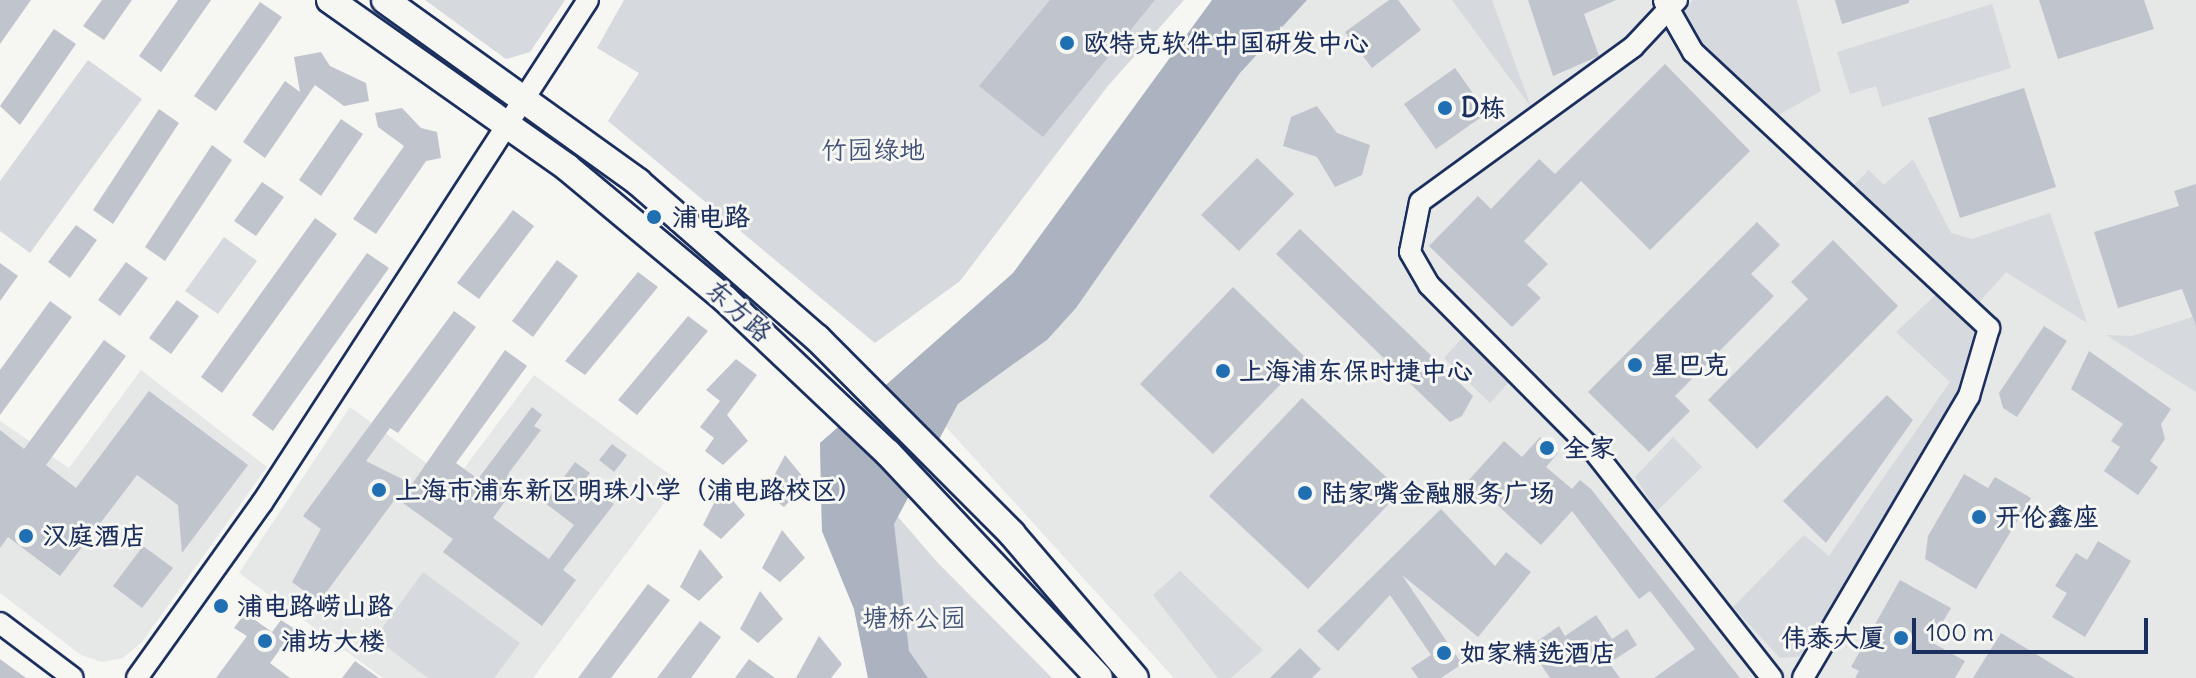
<!DOCTYPE html>
<html>
<head>
<meta charset="utf-8">
<style>
	body { margin:0 }
	#map { position:relative; width:2196px; height:678px; overflow:hidden; background:#f6f6f2; font-family:Delius,"LXGW WenKai TC",sans-serif }
	div>[style] { position:absolute }
	.built>* { inset:0; background:#e6e7e7 }
	.green>* { inset:0; background:#d6d9dd }
	.water>* { inset:0; background:#abb2c0 }
	.building>* { inset:0; background:#c0c4cd }
	.roads { filter:drop-shadow(2px 0 #1b2f5e) drop-shadow(-2px 0 #1b2f5e) drop-shadow(0 2px #1b2f5e) drop-shadow(0 -2px #1b2f5e) }
	.minor>* { height:20px; margin:-10px; padding:0 10px; transform-origin:10px; border-radius:10px; background:#f6f6f2 }
	.major>* { height:26px; margin:-13px; padding:0 13px; transform-origin:13px; border-radius:13px; background:#f6f6f2 }
	.dots>* { width:22px; height:22px; translate:-50% -50%; box-sizing:border-box; border:4px solid #f6f6f2; border-radius:50% }
	span { translate:-50% -50%; white-space:nowrap; text-align:center; line-height:1.15; -webkit-text-stroke:6px #f6f6f2; paint-order:stroke }
	.poi-label { font-size:26px; color:#1b2f5e; font-weight:700 }
	.left { translate:0 -50%; text-align:left }
	.right { translate:-100% -50%; text-align:right }
	.park-label { font-size:26px; color:#405177 }
	.street-label { font-size:26px; color:#1b2f5e }
	.scale { position:absolute; left:1912px; top:618px; width:236px; height:36px; box-sizing:border-box; border:4px solid #1b2f5e; border-top:0; padding-left:10px; font-size:24px; line-height:28px; white-space:nowrap; color:#1b2f5e; -webkit-text-stroke:6px #f6f6f2; paint-order:stroke }
</style>
</head>
<body>
<div id="map">
	<div class="built">
		<i style="clip-path:polygon(1307px 0,2196px 0,2196px 678px,1174px 678px,946px 427px,958px 404px,1047px 340px,1076px 308px,1240px 73px)"></i>
		<i style="clip-path:polygon(141px 370px,267px 467px,142px 642px,123px 658px,102px 662px,81px 655px,0 593px,0 421px,69px 468px)"></i>
		<i style="clip-path:polygon(534px 375px,680px 482px,533px 678px,383px 678px,239px 573px,350px 407px,453px 483px)"></i>
	</div>
	<div class="green">
		<i style="clip-path:polygon(425px 0,565px 0,530px 52px,506px 59px)"></i>
		<i style="clip-path:polygon(624px 0,1184px 0,1107px 87px,960px 281px,875px 343px,608px 121px,639px 73px,597px 48px)"></i>
		<i style="clip-path:polygon(1452px 0,1492px 0,1531px 107px)"></i>
		<i style="clip-path:polygon(1693px 0,1797px 0,1821px 91px,1775px 117px,1702px 46px,1684px 12px)"></i>
		<i style="clip-path:polygon(1992px 4px,2011px 68px,1882px 107px,1876px 86px,1850px 94px,1837px 52px)"></i>
		<i style="clip-path:polygon(88px 60px,142px 99px,30px 253px,0 231px,0 181px)"></i>
		<i style="clip-path:polygon(1913px 159px,1951px 233px,1972px 239px,2050px 213px,2087px 323px,2006px 272px,1974px 308px,1845px 194px,1869px 170px,1884px 185px)"></i>
		<i style="clip-path:polygon(224px 237px,257px 261px,218px 314px,185px 291px)"></i>
		<i style="clip-path:polygon(1942px 289px,1977px 323px,1981px 351px,1806px 656px,1780px 658px,1733px 607px,1804px 535px,1829px 556px,1950px 382px,1896px 332px)"></i>
		<i style="clip-path:polygon(2196px 316px,2196px 392px,2106px 335px,2132px 336px)"></i>
		<i style="clip-path:polygon(1465px 335px,1511px 380px,1490px 403px,1444px 358px)"></i>
		<i style="clip-path:polygon(828px 436px,937px 562px,1052px 678px,868px 678px,854px 609px,822px 531px,820px 443px)"></i>
		<i style="clip-path:polygon(1673px 437px,1702px 467px,1657px 511px,1635px 477px)"></i>
		<i style="clip-path:polygon(1180px 571px,1263px 650px,1231px 678px,1218px 678px,1153px 595px)"></i>
		<i style="clip-path:polygon(423px 572px,520px 643px,494px 678px,428px 678px,375px 638px)"></i>
	</div>
	<div class="water">
		<i style="clip-path:polygon(1212px 0,1307px 0,1240px 73px,1076px 308px,1047px 340px,958px 404px,894px 524px,909px 651px,928px 678px,868px 678px,854px 609px,822px 531px,820px 443px,1013px 273px)"></i>
	</div>
	<div class="building">
		<i style="clip-path:polygon(0 0,31px 0,0 44px)"></i>
		<i style="clip-path:polygon(102px 0,132px 0,104px 40px,83px 26px)"></i>
		<i style="clip-path:polygon(178px 0,211px 0,161px 72px,139px 56px)"></i>
		<i style="clip-path:polygon(1050px 0,1155px 0,1043px 137px,979px 86px)"></i>
		<i style="clip-path:polygon(1389px 0,1398px 0,1421px 30px,1372px 68px,1345px 32px)"></i>
		<i style="clip-path:polygon(1528px 0,1616px 0,1584px 14px,1599px 56px,1553px 76px)"></i>
		<i style="clip-path:polygon(1835px 0,1909px 0,1909px 3px,1842px 24px)"></i>
		<i style="clip-path:polygon(2039px 0,2144px 0,2154px 29px,2058px 59px)"></i>
		<i style="clip-path:polygon(260px 2px,282px 17px,216px 111px,194px 96px)"></i>
		<i style="clip-path:polygon(54px 29px,76px 44px,20px 125px,0 106px)"></i>
		<i style="clip-path:polygon(321px 52px,330px 66px,366px 83px,369px 101px,344px 106px,315px 85px,265px 158px,243px 142px,285px 81px,300px 92px,294px 57px)"></i>
		<i style="clip-path:polygon(1665px 64px,1750px 151px,1650px 250px,1581px 181px,1524px 241px,1548px 264px,1527px 285px,1541px 298px,1512px 327px,1429px 246px,1478px 196px,1491px 209px,1539px 159px,1555px 174px)"></i>
		<i style="clip-path:polygon(1455px 68px,1487px 113px,1436px 149px,1404px 104px)"></i>
		<i style="clip-path:polygon(2024px 88px,2056px 187px,1960px 218px,1928px 118px)"></i>
		<i style="clip-path:polygon(1317px 106px,1337px 133px,1370px 145px,1362px 175px,1335px 187px,1317px 157px,1283px 146px,1291px 117px)"></i>
		<i style="clip-path:polygon(402px 108px,421px 128px,437px 132px,441px 158px,426px 161px,376px 234px,353px 219px,404px 146px,378px 127px,375px 113px)"></i>
		<i style="clip-path:polygon(159px 109px,179px 123px,113px 224px,93px 210px)"></i>
		<i style="clip-path:polygon(341px 119px,363px 134px,321px 196px,299px 180px)"></i>
		<i style="clip-path:polygon(212px 145px,232px 160px,165px 261px,145px 247px)"></i>
		<i style="clip-path:polygon(1257px 158px,1294px 194px,1239px 251px,1201px 215px)"></i>
		<i style="clip-path:polygon(262px 182px,284px 197px,256px 236px,234px 221px)"></i>
		<i style="clip-path:polygon(2196px 184px,2196px 326px,2182px 289px,2118px 308px,2094px 232px,2179px 206px,2174px 191px)"></i>
		<i style="clip-path:polygon(513px 210px,534px 226px,479px 299px,457px 283px)"></i>
		<i style="clip-path:polygon(315px 218px,337px 234px,222px 393px,201px 377px)"></i>
		<i style="clip-path:polygon(1757px 222px,1780px 245px,1751px 274px,1774px 296px,1675px 396px,1690px 411px,1649px 452px,1588px 392px)"></i>
		<i style="clip-path:polygon(76px 225px,97px 240px,70px 278px,48px 262px)"></i>
		<i style="clip-path:polygon(1300px 229px,1473px 396px,1462px 416px,1450px 422px,1276px 254px)"></i>
		<i style="clip-path:polygon(1833px 240px,1898px 306px,1757px 449px,1708px 400px,1808px 299px,1791px 282px)"></i>
		<i style="clip-path:polygon(367px 253px,389px 268px,273px 431px,252px 415px)"></i>
		<i style="clip-path:polygon(557px 260px,578px 276px,533px 337px,512px 321px)"></i>
		<i style="clip-path:polygon(126px 262px,148px 278px,120px 316px,98px 300px)"></i>
		<i style="clip-path:polygon(0 263px,18px 276px,0 301px)"></i>
		<i style="clip-path:polygon(638px 272px,658px 287px,585px 375px,565px 361px)"></i>
		<i style="clip-path:polygon(1233px 287px,1306px 358px,1213px 454px,1140px 384px)"></i>
		<i style="clip-path:polygon(177px 300px,199px 316px,171px 354px,149px 338px)"></i>
		<i style="clip-path:polygon(50px 301px,72px 317px,0 415px,0 370px)"></i>
		<i style="clip-path:polygon(454px 311px,476px 327px,398px 433px,390px 428px,366px 461px,412px 484px,505px 350px,527px 366px,456px 463px,478px 479px,532px 407px,542px 415px,534px 426px,541px 430px,508px 474px,519px 482px,493px 518px,549px 559px,574px 525px,545px 503px,575px 462px,590px 473px,584px 481px,614px 504px,563px 570px,576px 580px,542px 626px,443px 552px,453px 539px,396px 498px,319px 602px,292px 582px,321px 529px,303px 516px)"></i>
		<i style="clip-path:polygon(688px 316px,708px 331px,637px 415px,618px 400px)"></i>
		<i style="clip-path:polygon(2044px 326px,2067px 341px,2017px 417px,2003px 408px,1999px 393px)"></i>
		<i style="clip-path:polygon(104px 340px,126px 356px,46px 465px,76px 488px,149px 391px,248px 465px,182px 553px,178px 505px,137px 475px,60px 576px,8px 537px,0 548px,0 430px,24px 449px)"></i>
		<i style="clip-path:polygon(2089px 351px,2171px 409px,2161px 424px,2165px 439px,2150px 461px,2158px 467px,2138px 495px,2104px 471px,2120px 447px,2111px 441px,2123px 424px,2071px 389px)"></i>
		<i style="clip-path:polygon(736px 359px,757px 375px,727px 415px,748px 441px,723px 465px,705px 451px,714px 438px,700px 427px,720px 401px,706px 390px)"></i>
		<i style="clip-path:polygon(1887px 395px,1913px 420px,1826px 543px,1783px 501px)"></i>
		<i style="clip-path:polygon(1302px 398px,1401px 491px,1308px 589px,1209px 496px)"></i>
		<i style="clip-path:polygon(1540px 437px,1558px 453px,1546px 467px,1572px 489px,1580px 480px,1591px 489px,1740px 678px,1654px 678px,1695px 649px,1650px 591px,1639px 599px,1572px 511px,1541px 545px,1483px 492px,1473px 503px,1459px 491px,1504px 441px,1522px 457px)"></i>
		<i style="clip-path:polygon(612px 444px,627px 455px,614px 472px,599px 460px)"></i>
		<i style="clip-path:polygon(785px 455px,808px 483px,784px 507px,765px 493px)"></i>
		<i style="clip-path:polygon(1964px 474px,1988px 488px,1995px 477px,2031px 498px,1976px 589px,1925px 559px,1928px 536px)"></i>
		<i style="clip-path:polygon(722px 487px,745px 515px,721px 539px,703px 525px)"></i>
		<i style="clip-path:polygon(1441px 509px,1495px 566px,1506px 552px,1531px 572px,1478px 637px,1402px 575px,1462px 664px,1441px 678px,1418px 678px,1411px 668px,1431px 655px,1390px 595px,1338px 651px,1317px 631px)"></i>
		<i style="clip-path:polygon(782px 530px,805px 558px,780px 582px,762px 568px)"></i>
		<i style="clip-path:polygon(2098px 541px,2131px 561px,2085px 637px,2052px 617px,2067px 593px,2055px 586px,2076px 553px,2087px 560px)"></i>
		<i style="clip-path:polygon(143px 546px,173px 568px,142px 608px,113px 586px)"></i>
		<i style="clip-path:polygon(700px 549px,723px 577px,699px 601px,680px 587px)"></i>
		<i style="clip-path:polygon(1900px 580px,1951px 608px,1931px 642px,1965px 661px,1955px 678px,1855px 678px,1859px 671px,1851px 667px)"></i>
		<i style="clip-path:polygon(648px 584px,670px 600px,611px 678px,578px 678px)"></i>
		<i style="clip-path:polygon(760px 591px,783px 619px,758px 643px,740px 629px)"></i>
		<i style="clip-path:polygon(245px 613px,272px 632px,281px 620px,295px 629px,270px 663px,290px 678px,216px 678px,247px 636px,234px 628px)"></i>
		<i style="clip-path:polygon(1596px 615px,1612px 639px,1627px 629px,1637px 645px,1609px 663px,1620px 678px,1550px 678px,1529px 647px,1559px 626px,1565px 636px)"></i>
		<i style="clip-path:polygon(700px 621px,721px 637px,691px 678px,657px 678px)"></i>
		<i style="clip-path:polygon(2001px 633px,2075px 678px,1973px 678px)"></i>
		<i style="clip-path:polygon(819px 636px,842px 664px,831px 678px,796px 678px)"></i>
		<i style="clip-path:polygon(1300px 648px,1321px 669px,1312px 678px,1270px 678px)"></i>
		<i style="clip-path:polygon(0 659px,26px 678px,0 678px)"></i>
		<i style="clip-path:polygon(749px 659px,775px 678px,735px 678px)"></i>
		<i style="clip-path:polygon(355px 661px,379px 678px,342px 678px)"></i>
	</div>
	<div class="roads">
		<div class="minor">
			<i style="left:1677px;top:0;width:64px;rotate:133.1deg"></i>
			<i style="left:1633px;top:47px;width:263px;rotate:144deg"></i>
			<i style="left:1420px;top:202px;width:51px;rotate:101.3deg"></i>
			<i style="left:1410px;top:252px;width:38px;rotate:60deg"></i>
			<i style="left:1429px;top:285px;width:233px;rotate:45.2deg"></i>
			<i style="left:1593px;top:450px;width:290px;rotate:51.9deg"></i>
			<i style="left:1664px;top:1px;width:59px;rotate:60.4deg"></i>
			<i style="left:1693px;top:52px;width:405px;rotate:43deg"></i>
			<i style="left:1989px;top:328px;width:71px;rotate:106.4deg"></i>
			<i style="left:1969px;top:396px;width:327px;rotate:120.5deg"></i>
			<i style="left:0;top:623px;width:91px;rotate:37deg"></i>
			<i style="left:137px;top:678px;width:215px;rotate:-54.5deg"></i>
			<i style="left:262px;top:503px;width:599px;rotate:-57.05deg"></i>
		</div>
		<div class="major">
			<i style="left:330px;top:0;width:291px;rotate:35.2deg"></i>
			<i style="left:568px;top:168px;width:204px;rotate:39.8deg"></i>
			<i style="left:725px;top:299px;width:224px;rotate:43.4deg"></i>
			<i style="left:888px;top:453px;width:308px;rotate:46.8deg"></i>
			<i style="left:385px;top:0;width:312px;rotate:35.7deg"></i>
			<i style="left:638px;top:182px;width:237px;rotate:41.1deg"></i>
			<i style="left:817px;top:338px;width:276px;rotate:45.1deg"></i>
			<i style="left:1012px;top:534px;width:189px;rotate:49.5deg"></i>
		</div>
	</div>
	<div class="dots">
		<i style="left:1067px;top:43px;background:#1f6fb2"></i>
		<i style="left:1445px;top:108px;background:#1f6fb2"></i>
		<i style="left:654px;top:217px;background:#1f6fb2"></i>
		<i style="left:1635px;top:365px;background:#1f6fb2"></i>
		<i style="left:1223px;top:371px;background:#1f6fb2"></i>
		<i style="left:1547px;top:448px;background:#1f6fb2"></i>
		<i style="left:379px;top:490px;background:#1f6fb2"></i>
		<i style="left:1305px;top:493px;background:#1f6fb2"></i>
		<i style="left:1979px;top:517px;background:#1f6fb2"></i>
		<i style="left:26px;top:536px;background:#1f6fb2"></i>
		<i style="left:221px;top:606px;background:#1f6fb2"></i>
		<i style="left:1901px;top:638px;background:#1f6fb2"></i>
		<i style="left:265px;top:641px;background:#1f6fb2"></i>
		<i style="left:1444px;top:653px;background:#1f6fb2"></i>
	</div>
	<div class="poi-label">
		<span class="left" style="left:1083px;top:43px">欧特克软件中国研发中心</span>
		<span class="left" style="left:1461px;top:108px">D栋</span>
		<span class="left" style="left:672px;top:217px">浦电路</span>
		<span class="left" style="left:1651px;top:365px">星巴克</span>
		<span class="left" style="left:1239px;top:371px">上海浦东保时捷中心</span>
		<span class="left" style="left:1563px;top:448px">全家</span>
		<span class="left" style="left:395px;top:490px">上海市浦东新区明珠小学（浦电路校区）</span>
		<span class="left" style="left:1321px;top:493px">陆家嘴金融服务广场</span>
		<span class="left" style="left:1995px;top:517px">开伦鑫座</span>
		<span class="left" style="left:42px;top:536px">汉庭酒店</span>
		<span class="left" style="left:237px;top:606px">浦电路崂山路</span>
		<span class="right" style="left:1885px;top:638px">伟泰大厦</span>
		<span class="left" style="left:281px;top:641px">浦坊大楼</span>
		<span class="left" style="left:1460px;top:653px">如家精选酒店</span>
	</div>
	<div class="park-label">
		<span style="left:873px;top:150px">竹园绿地</span>
		<span style="left:914px;top:618px">塘桥公园</span>
	</div>
	<div class="street-label">
		<span style="left:739px;top:311px;rotate:42deg">东方路</span>
	</div>
	<div class="scale">100 m</div>
</div>
</body>
</html>
